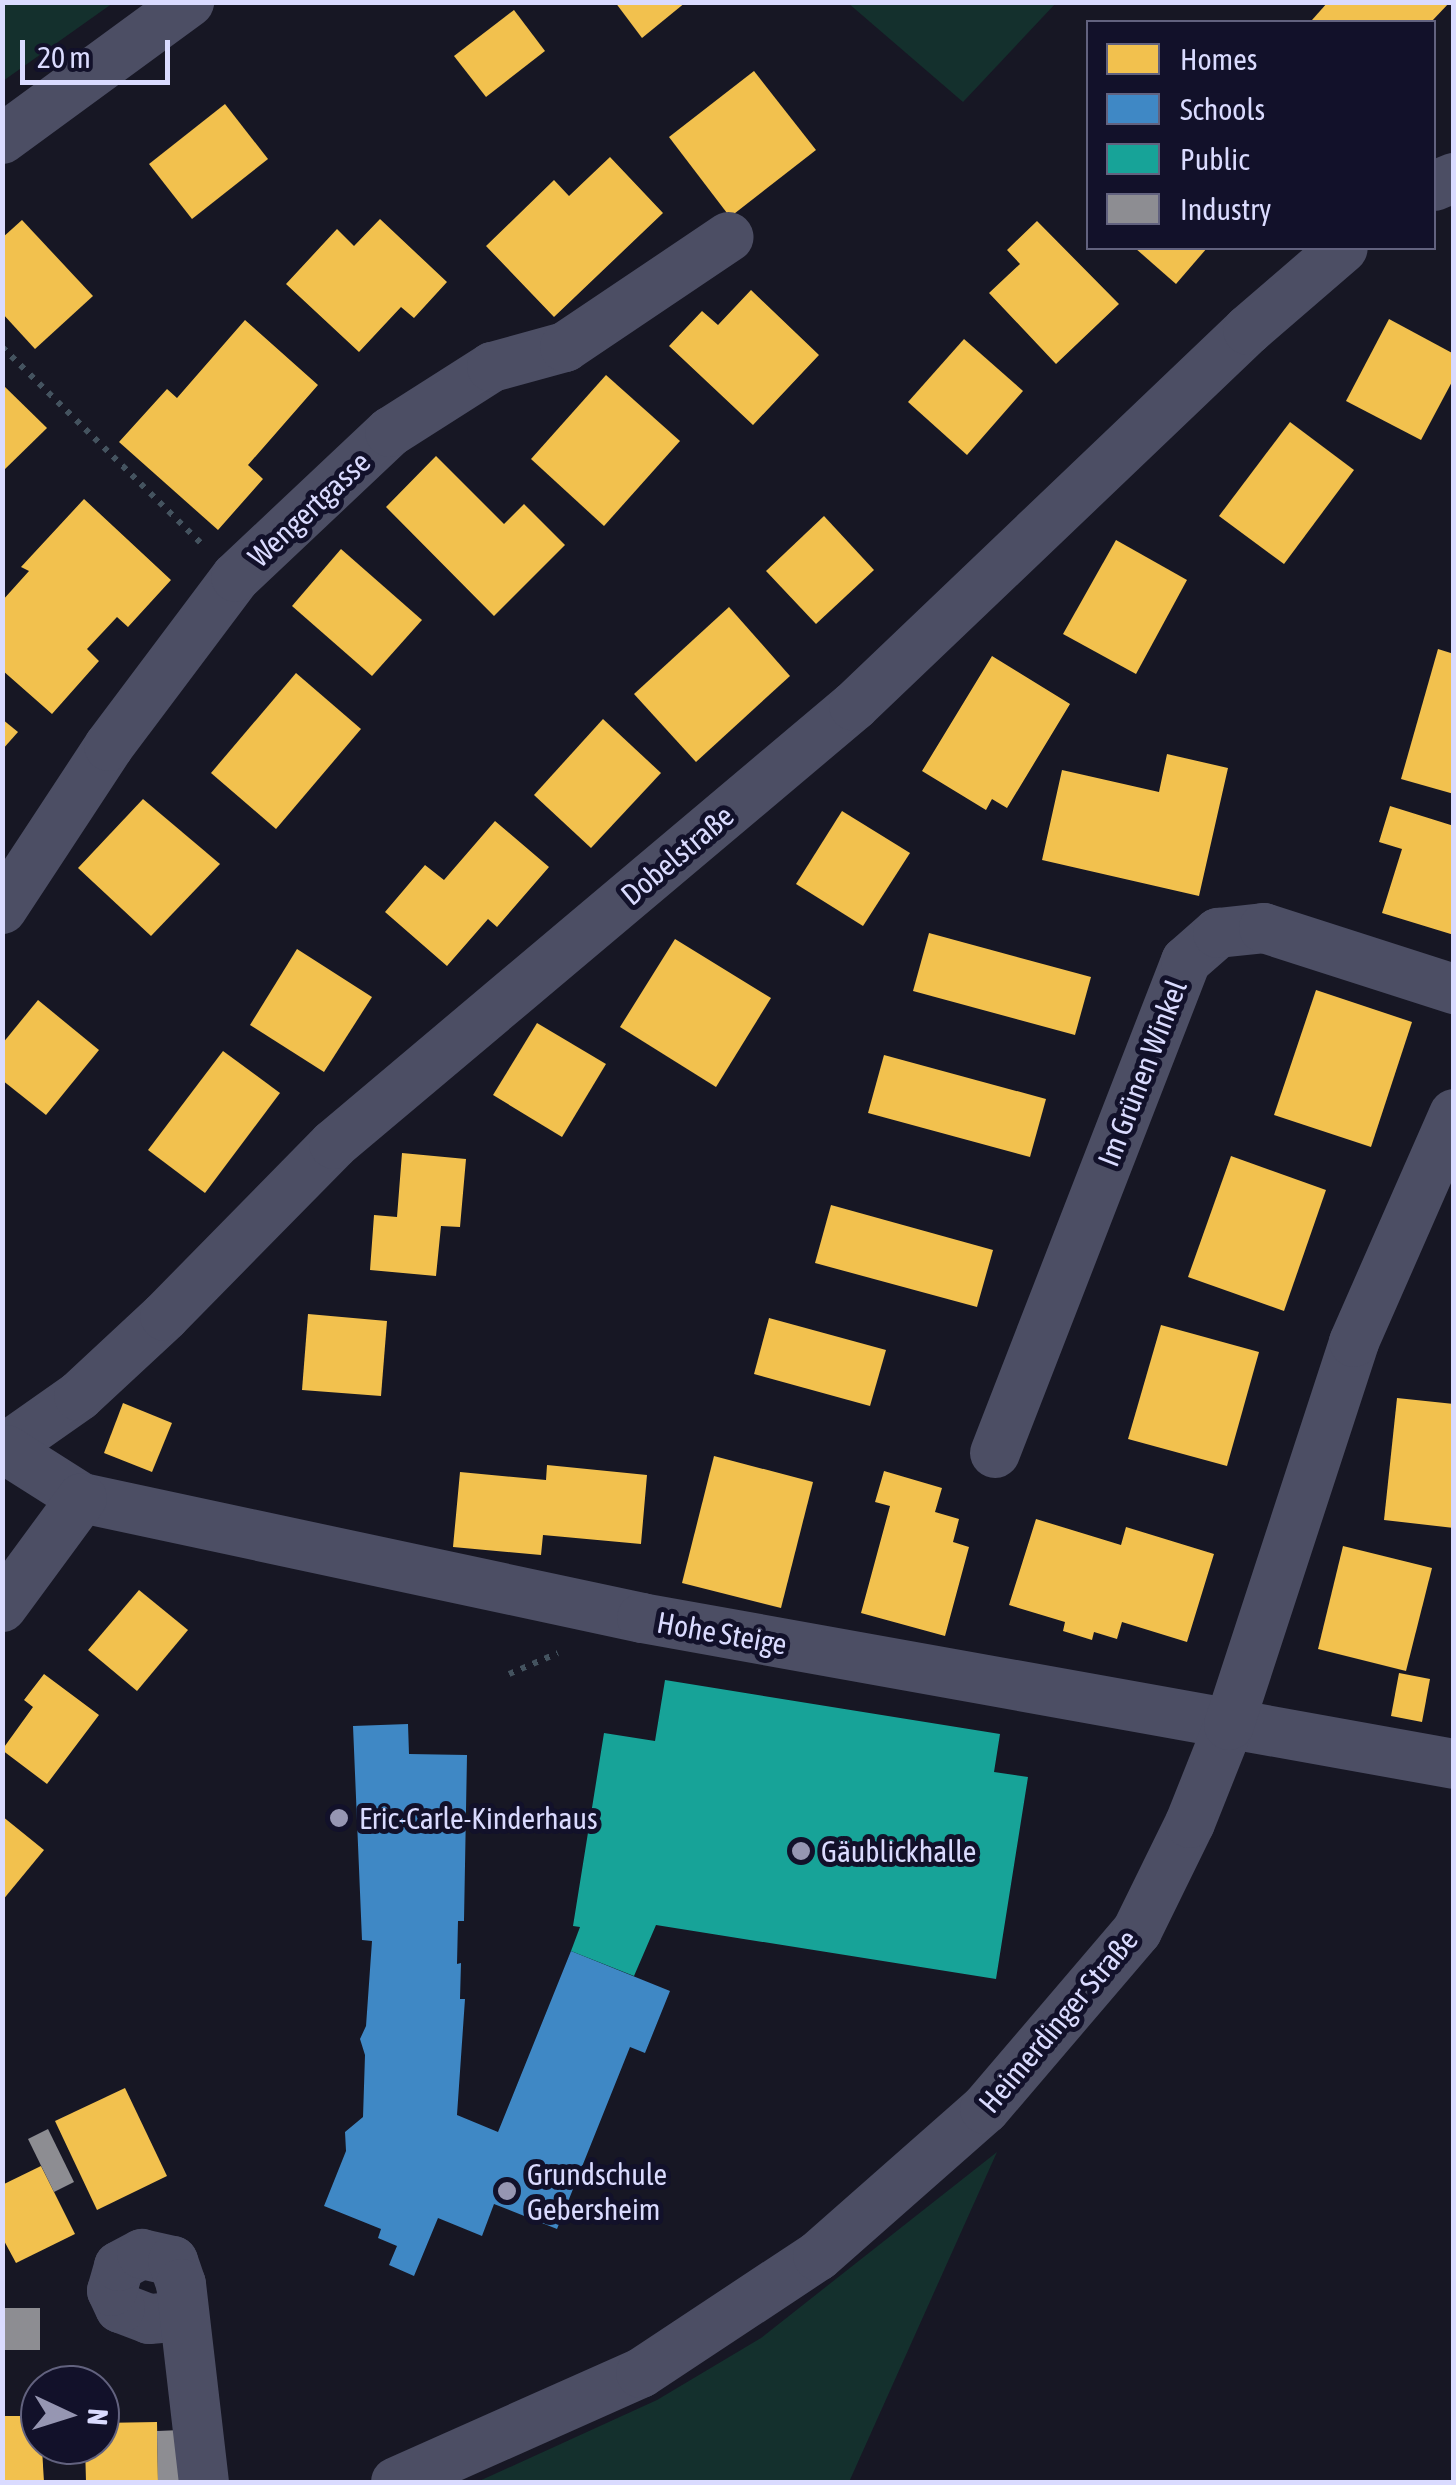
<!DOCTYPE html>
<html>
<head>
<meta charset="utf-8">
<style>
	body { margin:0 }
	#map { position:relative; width:1456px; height:2485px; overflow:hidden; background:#171724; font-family:"Asap Condensed",sans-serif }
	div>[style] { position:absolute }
	.green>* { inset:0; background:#14302d }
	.homes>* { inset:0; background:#f2c14e }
	.schools>* { inset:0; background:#3f88c5 }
	.public>* { inset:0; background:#17a398 }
	.industry>* { inset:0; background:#8d8d92 }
	.path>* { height:6px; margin-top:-3px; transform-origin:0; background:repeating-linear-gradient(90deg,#44535f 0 5px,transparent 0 13px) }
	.minor>* { height:50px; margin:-25px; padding:0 25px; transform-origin:25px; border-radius:25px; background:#4c4e64 }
	.dots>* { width:28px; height:28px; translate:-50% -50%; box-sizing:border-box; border:5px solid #12112a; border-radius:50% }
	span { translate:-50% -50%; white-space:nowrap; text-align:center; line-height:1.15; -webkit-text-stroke:10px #12112a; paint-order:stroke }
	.street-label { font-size:30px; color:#dadbff }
	.poi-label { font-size:30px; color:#dadbff }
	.left { translate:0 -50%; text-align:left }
	.frame { position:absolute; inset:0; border:5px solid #dadbff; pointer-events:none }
	.legend { position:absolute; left:1086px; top:20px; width:350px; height:230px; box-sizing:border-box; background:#12112a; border:2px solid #62627f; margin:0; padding:12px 18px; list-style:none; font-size:30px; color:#dadbff }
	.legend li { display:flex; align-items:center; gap:20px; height:50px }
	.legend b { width:50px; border:2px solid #62627f }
	.north { position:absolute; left:20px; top:2365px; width:100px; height:100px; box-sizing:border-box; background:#12112a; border:2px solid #62627f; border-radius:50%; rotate:94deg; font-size:28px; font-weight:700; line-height:40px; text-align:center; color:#dadbff }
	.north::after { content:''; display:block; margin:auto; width:35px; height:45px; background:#9696b2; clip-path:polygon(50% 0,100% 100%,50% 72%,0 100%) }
	.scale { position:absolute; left:20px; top:40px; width:150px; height:45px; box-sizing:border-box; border:5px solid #dadbff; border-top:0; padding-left:12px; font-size:30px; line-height:35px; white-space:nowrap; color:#dadbff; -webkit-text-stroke:8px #12112a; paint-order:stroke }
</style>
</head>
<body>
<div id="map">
	<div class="green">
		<i style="clip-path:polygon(3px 2px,113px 2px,113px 3px,3px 81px)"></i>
		<i style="clip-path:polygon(848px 3px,1056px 3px,963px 102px)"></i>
		<i style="clip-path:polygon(997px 2152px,849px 2482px,477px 2482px,657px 2400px,761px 2338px)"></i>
	</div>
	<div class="homes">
		<i style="clip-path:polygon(615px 2px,686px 2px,642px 38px)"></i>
		<i style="clip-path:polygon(1328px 2px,1450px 2px,1431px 22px,1315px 22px,1312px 20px)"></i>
		<i style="clip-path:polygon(514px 10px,545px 51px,486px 97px,454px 56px)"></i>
		<i style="clip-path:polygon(754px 71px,816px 150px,730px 217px,669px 137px)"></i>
		<i style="clip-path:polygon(225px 104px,268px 159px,192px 219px,149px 164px)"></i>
		<i style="clip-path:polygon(610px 157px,663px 213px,554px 317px,486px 246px,554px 180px,569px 196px)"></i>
		<i style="clip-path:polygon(380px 219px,447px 282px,414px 318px,401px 307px,359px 352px,286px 284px,337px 229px,354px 246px)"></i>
		<i style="clip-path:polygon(22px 220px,93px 296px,35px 349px,2px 313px,2px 238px)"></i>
		<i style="clip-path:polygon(1037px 221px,1119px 304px,1056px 364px,989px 293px,1020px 264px,1007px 250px)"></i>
		<i style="clip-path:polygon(1135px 248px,1207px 248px,1176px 284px)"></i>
		<i style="clip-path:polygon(751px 290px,819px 355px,753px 425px,669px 346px,702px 311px,718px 325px)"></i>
		<i style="clip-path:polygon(1389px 319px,1454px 354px,1454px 378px,1421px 440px,1346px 401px)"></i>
		<i style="clip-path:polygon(245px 320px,318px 385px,248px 465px,263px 479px,218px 530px,119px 442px,167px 389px,177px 398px)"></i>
		<i style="clip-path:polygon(964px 339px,1023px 391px,967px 455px,908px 402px)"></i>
		<i style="clip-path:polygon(606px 375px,680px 441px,604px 526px,531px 459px)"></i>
		<i style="clip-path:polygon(2px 384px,47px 428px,2px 472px)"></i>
		<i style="clip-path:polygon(1290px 422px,1354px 470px,1284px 564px,1219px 516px)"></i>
		<i style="clip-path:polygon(436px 456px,504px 524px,524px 504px,565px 545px,494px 616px,386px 507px)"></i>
		<i style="clip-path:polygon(84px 499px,171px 580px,128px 627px,117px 617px,87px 649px,99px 661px,52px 714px,2px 670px,2px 601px,29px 571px,21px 567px)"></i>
		<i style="clip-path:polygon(824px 516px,874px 570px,816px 624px,766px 571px)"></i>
		<i style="clip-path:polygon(1116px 540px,1187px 580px,1136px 674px,1063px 634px)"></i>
		<i style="clip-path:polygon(341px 549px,422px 620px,372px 676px,292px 606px)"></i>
		<i style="clip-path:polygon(729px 607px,790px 676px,696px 762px,634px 694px)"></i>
		<i style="clip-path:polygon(1438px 649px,1454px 654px,1454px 794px,1401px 779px)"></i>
		<i style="clip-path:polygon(992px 656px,1070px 704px,1007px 808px,992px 799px,986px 810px,922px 771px)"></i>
		<i style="clip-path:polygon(296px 673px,361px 729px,276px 829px,211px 773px)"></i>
		<i style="clip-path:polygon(2px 719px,18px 732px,2px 750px)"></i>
		<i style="clip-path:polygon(603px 719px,661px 773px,591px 848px,534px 795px)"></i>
		<i style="clip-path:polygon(1167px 754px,1228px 768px,1199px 896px,1042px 860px,1062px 770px,1159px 792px)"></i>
		<i style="clip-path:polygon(143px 799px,220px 864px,151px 936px,78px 868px)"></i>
		<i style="clip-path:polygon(1390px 806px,1454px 826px,1454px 935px,1382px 913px,1402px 849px,1379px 842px)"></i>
		<i style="clip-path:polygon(842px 811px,910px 853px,863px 926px,796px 884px)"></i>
		<i style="clip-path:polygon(495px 821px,549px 867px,497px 927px,488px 919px,447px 966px,385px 912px,425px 865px,444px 880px)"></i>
		<i style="clip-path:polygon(929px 933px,1091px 977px,1075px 1035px,913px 991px)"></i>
		<i style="clip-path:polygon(675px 939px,771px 998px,716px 1087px,620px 1027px)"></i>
		<i style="clip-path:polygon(297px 949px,372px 997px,324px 1072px,250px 1025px)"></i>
		<i style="clip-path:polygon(1316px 990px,1412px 1022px,1371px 1147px,1274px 1115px)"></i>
		<i style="clip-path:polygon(38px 1000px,99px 1050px,46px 1115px,2px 1080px,2px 1044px)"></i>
		<i style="clip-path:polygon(537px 1023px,606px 1064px,562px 1137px,493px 1095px)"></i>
		<i style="clip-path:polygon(223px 1051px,280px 1093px,205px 1193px,148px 1150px)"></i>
		<i style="clip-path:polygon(884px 1055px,1046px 1099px,1030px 1157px,868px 1113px)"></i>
		<i style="clip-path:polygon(402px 1153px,466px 1159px,460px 1227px,441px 1226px,436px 1276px,370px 1270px,374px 1215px,397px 1217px)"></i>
		<i style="clip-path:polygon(1231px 1156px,1326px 1190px,1284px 1311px,1188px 1277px)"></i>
		<i style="clip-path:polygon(831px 1205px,993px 1250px,977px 1307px,815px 1263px)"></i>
		<i style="clip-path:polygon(308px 1314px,387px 1321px,381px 1396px,302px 1390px)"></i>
		<i style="clip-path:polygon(769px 1318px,886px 1350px,870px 1406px,754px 1374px)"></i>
		<i style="clip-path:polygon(1161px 1325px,1259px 1352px,1227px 1466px,1128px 1439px)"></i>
		<i style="clip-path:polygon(1397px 1398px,1454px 1404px,1454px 1528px,1384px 1520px)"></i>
		<i style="clip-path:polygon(123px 1403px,172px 1423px,152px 1472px,104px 1453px)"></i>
		<i style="clip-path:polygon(714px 1456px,813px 1482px,781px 1608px,682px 1583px)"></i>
		<i style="clip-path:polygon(547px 1465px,647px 1475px,641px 1544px,543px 1535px,541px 1555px,453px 1547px,460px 1472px,546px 1480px)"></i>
		<i style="clip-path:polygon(884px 1471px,942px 1488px,935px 1512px,959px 1519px,953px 1542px,969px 1547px,945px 1636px,861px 1613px,890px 1506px,875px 1502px)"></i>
		<i style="clip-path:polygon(1036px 1519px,1121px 1545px,1126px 1527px,1214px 1554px,1187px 1642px,1122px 1622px,1117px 1639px,1094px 1632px,1092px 1640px,1063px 1631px,1065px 1622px,1009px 1605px)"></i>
		<i style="clip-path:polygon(1343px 1546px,1432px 1568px,1406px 1671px,1318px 1649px)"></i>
		<i style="clip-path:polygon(139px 1590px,188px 1630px,137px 1691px,88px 1650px)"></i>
		<i style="clip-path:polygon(1399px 1673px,1430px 1679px,1422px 1722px,1391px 1716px)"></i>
		<i style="clip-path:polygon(44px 1674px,99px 1715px,47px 1784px,2px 1750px,33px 1707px,24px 1700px)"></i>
		<i style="clip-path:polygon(2px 1816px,44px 1850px,2px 1901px)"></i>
		<i style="clip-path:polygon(125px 2088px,167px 2176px,97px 2210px,55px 2121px)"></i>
		<i style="clip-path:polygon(41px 2166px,75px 2234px,16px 2263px,2px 2237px,2px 2185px)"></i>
		<i style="clip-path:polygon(2px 2416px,40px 2416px,44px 2482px,2px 2482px)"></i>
		<i style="clip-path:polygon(157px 2422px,158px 2482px,86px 2482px,85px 2445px,100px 2445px,100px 2423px)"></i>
	</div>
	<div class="schools">
		<i style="clip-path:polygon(408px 1724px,409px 1754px,467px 1755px,464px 1921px,458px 1921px,457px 1964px,461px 1963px,460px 1999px,465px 1999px,457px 2115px,498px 2132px,571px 1951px,670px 1991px,645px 2053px,630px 2047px,557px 2229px,494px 2204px,482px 2236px,438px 2218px,414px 2276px,389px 2265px,397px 2246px,378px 2238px,381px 2229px,324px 2206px,346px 2151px,345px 2132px,363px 2117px,365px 2055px,360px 2039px,366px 2026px,372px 1941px,362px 1940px,353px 1726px)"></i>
	</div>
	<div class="public">
		<i style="clip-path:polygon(665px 1680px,1000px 1734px,994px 1772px,1028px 1777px,996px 1979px,656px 1925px,634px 1976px,571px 1951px,580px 1927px,573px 1926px,604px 1733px,655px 1741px)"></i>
	</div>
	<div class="industry">
		<i style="clip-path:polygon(48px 2129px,74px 2182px,54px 2192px,28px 2139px)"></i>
		<i style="clip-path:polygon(2px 2308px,40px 2308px,40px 2350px,2px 2350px)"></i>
		<i style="clip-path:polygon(181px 2430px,183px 2482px,158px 2482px,157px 2431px)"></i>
	</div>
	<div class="path">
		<i style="left:2px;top:347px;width:279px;rotate:44.6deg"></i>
		<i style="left:509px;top:1674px;width:53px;rotate:-23.2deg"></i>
	</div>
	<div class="minor">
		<i style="left:2px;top:139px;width:232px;rotate:-36.2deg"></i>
		<i style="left:1434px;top:186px;width:22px;rotate:-22deg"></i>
		<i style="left:2px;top:909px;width:195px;rotate:-56.7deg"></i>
		<i style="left:109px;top:746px;width:211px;rotate:-53.1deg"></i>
		<i style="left:236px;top:577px;width:212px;rotate:-43.3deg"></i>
		<i style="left:390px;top:432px;width:121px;rotate:-32.5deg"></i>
		<i style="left:492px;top:367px;width:76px;rotate:-15.3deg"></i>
		<i style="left:565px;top:347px;width:197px;rotate:-33.9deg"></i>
		<i style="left:2px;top:1450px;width:94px;rotate:-35deg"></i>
		<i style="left:79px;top:1396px;width:117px;rotate:-42.9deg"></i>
		<i style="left:165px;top:1316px;width:241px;rotate:-45.5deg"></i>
		<i style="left:334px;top:1144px;width:680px;rotate:-40.11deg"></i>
		<i style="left:854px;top:706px;width:545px;rotate:-43.66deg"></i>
		<i style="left:1248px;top:330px;width:125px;rotate:-40.8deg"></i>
		<i style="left:6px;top:1450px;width:90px;rotate:32.3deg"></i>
		<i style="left:82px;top:1498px;width:573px;rotate:12.09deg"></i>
		<i style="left:642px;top:1618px;width:825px;rotate:10.19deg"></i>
		<i style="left:995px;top:1453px;width:528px;rotate:-68.78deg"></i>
		<i style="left:1186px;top:961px;width:43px;rotate:-41.2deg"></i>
		<i style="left:1218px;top:933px;width:46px;rotate:-6.2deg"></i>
		<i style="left:1264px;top:928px;width:200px;rotate:17.8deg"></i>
		<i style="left:2px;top:1607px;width:135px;rotate:-53.7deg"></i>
		<i style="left:184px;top:2316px;width:35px;rotate:175deg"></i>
		<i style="left:149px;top:2319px;width:31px;rotate:-159deg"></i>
		<i style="left:120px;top:2308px;width:19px;rotate:-115deg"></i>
		<i style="left:112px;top:2291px;width:26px;rotate:-74deg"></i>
		<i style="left:119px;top:2266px;width:26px;rotate:-28deg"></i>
		<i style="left:142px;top:2254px;width:32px;rotate:13deg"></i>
		<i style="left:173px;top:2261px;width:24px;rotate:71deg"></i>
		<i style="left:181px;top:2284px;width:199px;rotate:83.4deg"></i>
		<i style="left:396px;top:2482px;width:268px;rotate:-24deg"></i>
		<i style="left:641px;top:2373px;width:212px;rotate:-33.5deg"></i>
		<i style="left:818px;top:2256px;width:222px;rotate:-41.4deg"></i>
		<i style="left:985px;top:2109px;width:234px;rotate:-49.5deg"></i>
		<i style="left:1137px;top:1931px;width:120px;rotate:-63.9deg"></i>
		<i style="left:1190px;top:1823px;width:105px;rotate:-68.3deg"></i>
		<i style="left:1229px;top:1725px;width:403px;rotate:-71.9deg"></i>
		<i style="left:1354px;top:1342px;width:249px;rotate:-66.3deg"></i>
	</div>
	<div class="dots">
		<i style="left:339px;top:1818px;background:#9696b2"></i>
		<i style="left:801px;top:1851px;background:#9696b2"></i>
		<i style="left:507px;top:2191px;background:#9696b2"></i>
	</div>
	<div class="street-label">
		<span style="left:309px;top:509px;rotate:-43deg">Wengertgasse</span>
		<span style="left:677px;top:855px;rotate:-40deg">Dobelstraße</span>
		<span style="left:1142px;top:1073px;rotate:-69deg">Im Grünen Winkel</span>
		<span style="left:722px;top:1633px;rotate:10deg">Hohe Steige</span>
		<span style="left:1058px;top:2021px;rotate:-50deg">Heimerdinger Straße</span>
	</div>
	<div class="poi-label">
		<span class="left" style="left:359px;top:1818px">Eric-Carle-Kinderhaus</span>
		<span class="left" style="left:821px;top:1851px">Gäublickhalle</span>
		<span class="left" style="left:527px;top:2191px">Grundschule<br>Gebersheim</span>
	</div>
	<div class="frame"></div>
	<ul class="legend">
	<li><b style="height:28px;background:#f2c14e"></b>Homes</li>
	<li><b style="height:28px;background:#3f88c5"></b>Schools</li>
	<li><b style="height:28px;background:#17a398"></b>Public</li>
	<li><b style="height:28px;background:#8d8d92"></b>Industry</li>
	</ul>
	<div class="north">N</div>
	<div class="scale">20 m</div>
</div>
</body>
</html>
